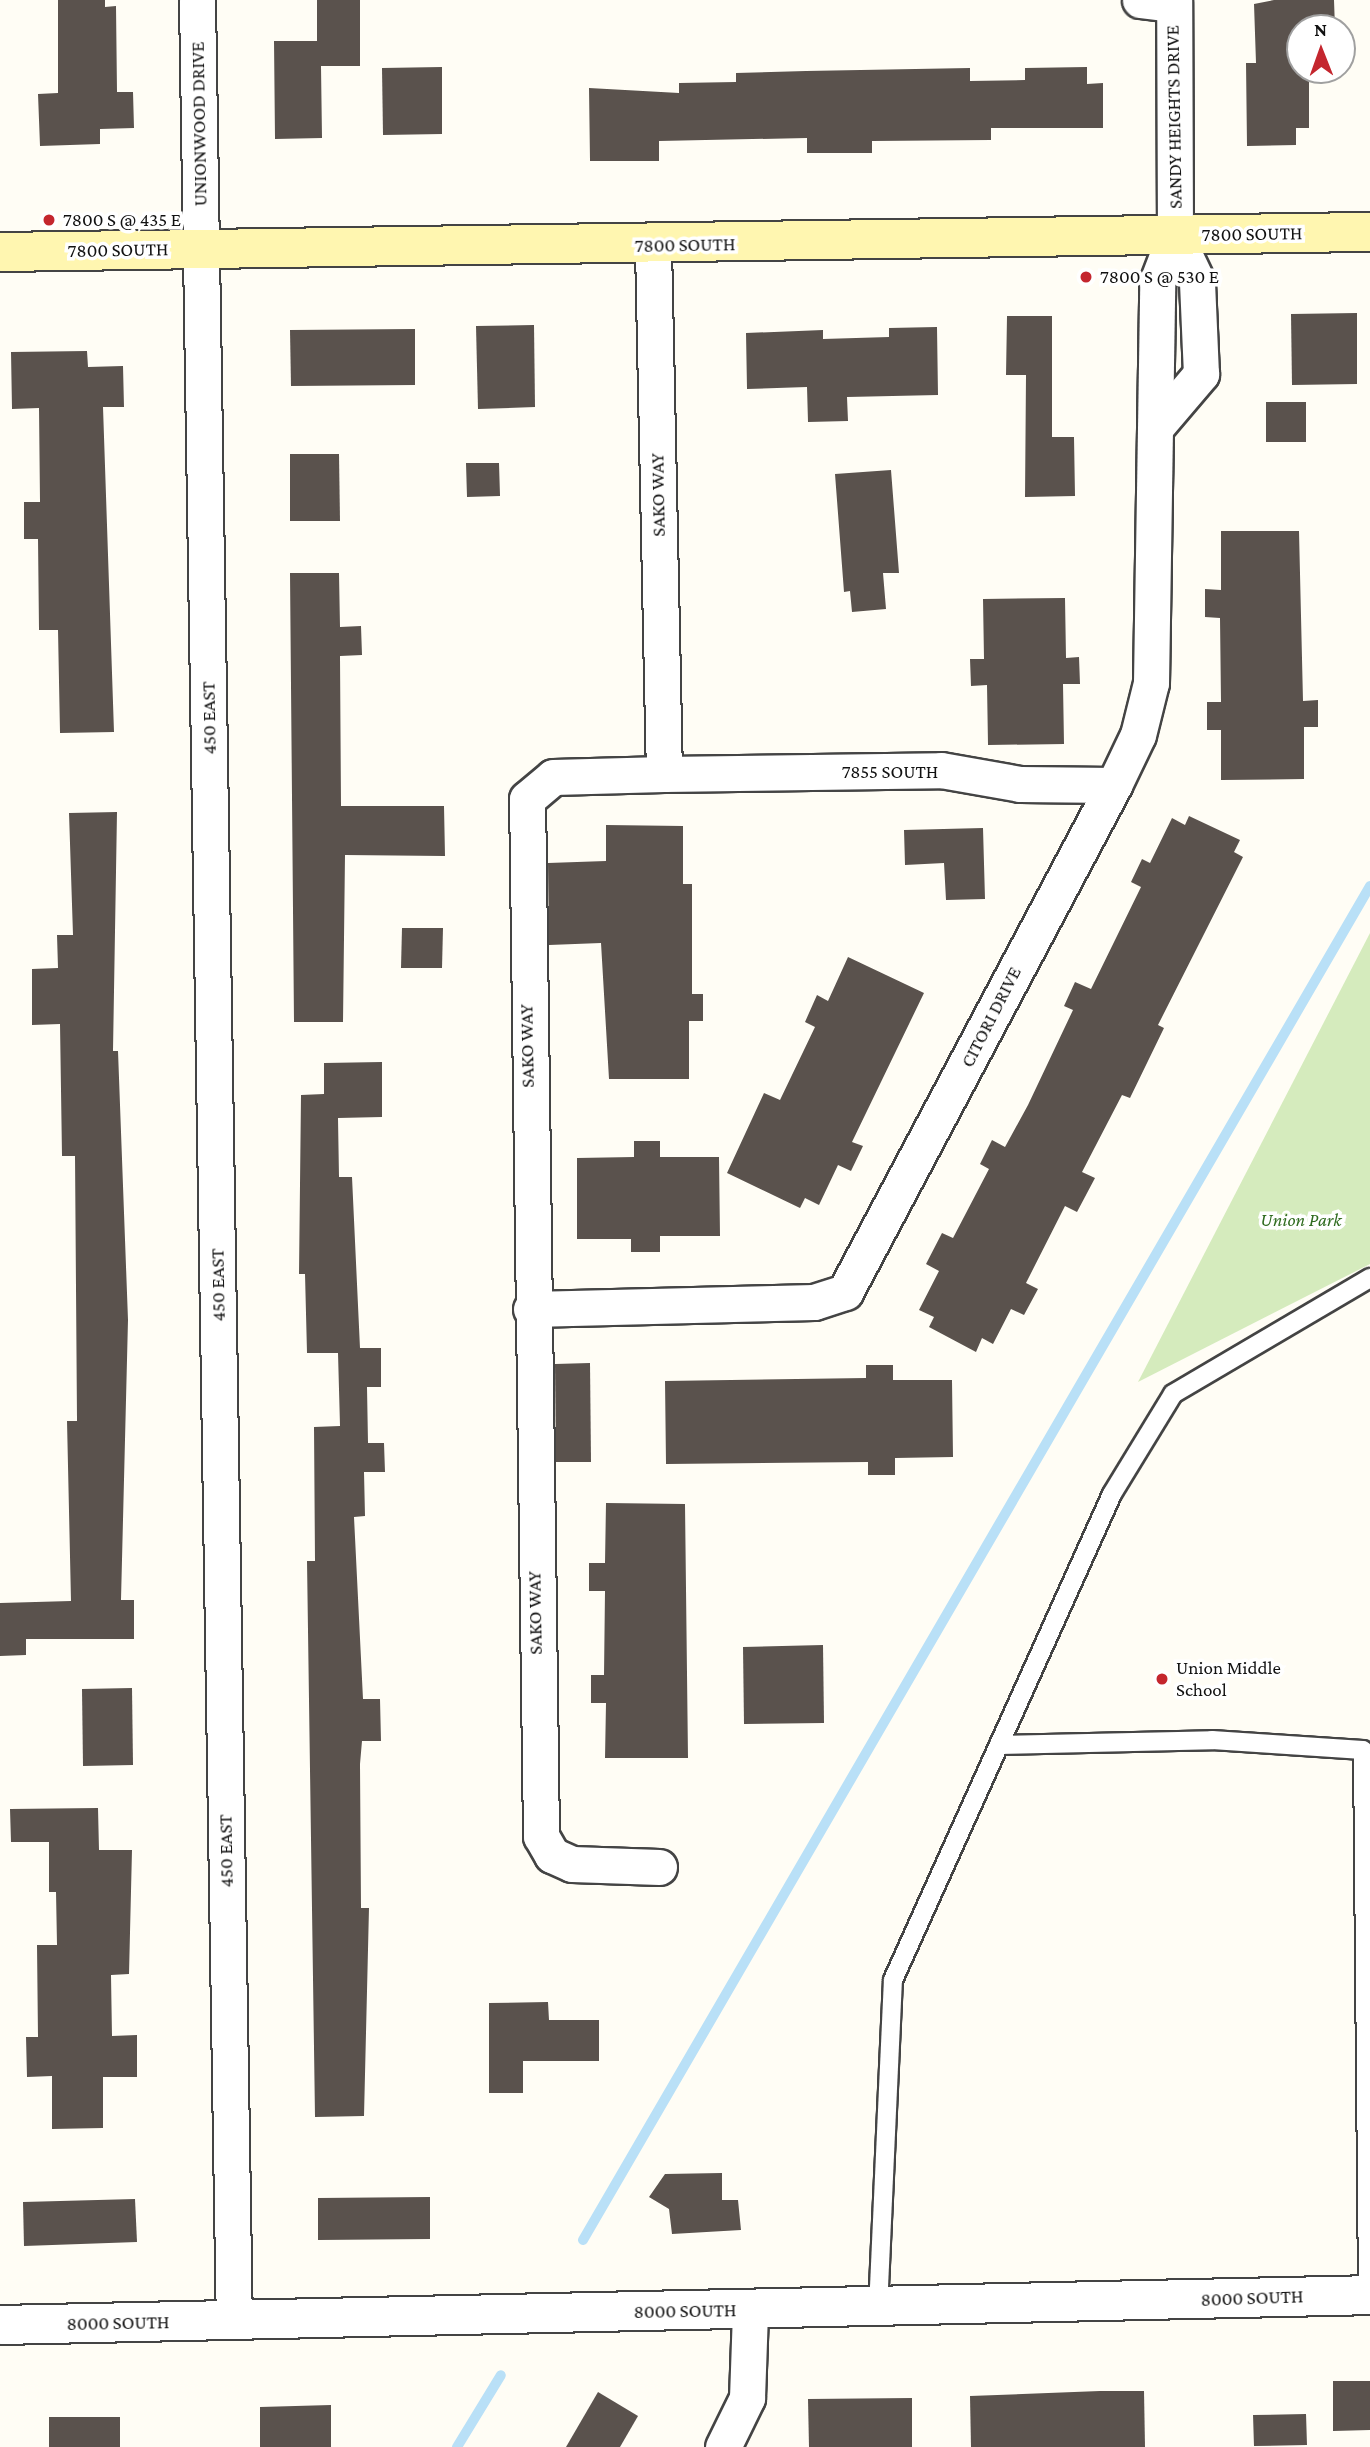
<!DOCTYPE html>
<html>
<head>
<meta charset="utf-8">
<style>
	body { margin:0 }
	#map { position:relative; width:1370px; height:2447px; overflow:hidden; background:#fffdf5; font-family:"Crimson Pro",serif }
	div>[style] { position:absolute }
	.green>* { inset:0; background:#d5ebbd }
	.stream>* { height:10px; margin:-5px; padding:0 5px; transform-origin:5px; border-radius:5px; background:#b9e0f7 }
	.building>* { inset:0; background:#5a524d }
	.roads { filter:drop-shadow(2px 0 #444) drop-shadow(-2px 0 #444) drop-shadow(0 2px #444) drop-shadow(0 -2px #444) }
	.service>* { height:18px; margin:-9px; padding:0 9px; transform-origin:9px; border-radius:9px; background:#fff }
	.minor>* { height:35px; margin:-17.5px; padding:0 17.5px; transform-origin:17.5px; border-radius:17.5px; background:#fff }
	.tertiary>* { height:38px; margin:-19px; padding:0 19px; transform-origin:19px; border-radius:19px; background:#fff }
	.secondary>* { height:38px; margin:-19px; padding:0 19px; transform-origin:19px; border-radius:19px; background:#fff6b0 }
	.dots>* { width:19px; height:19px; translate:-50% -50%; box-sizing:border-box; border:4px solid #fff; border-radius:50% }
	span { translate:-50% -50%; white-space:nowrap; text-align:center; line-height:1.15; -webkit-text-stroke:7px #fff; paint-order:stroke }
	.street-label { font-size:19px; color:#111 }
	.poi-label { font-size:19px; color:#111 }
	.left { translate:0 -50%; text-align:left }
	.park-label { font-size:19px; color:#2f6b1f; font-style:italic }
	.north { position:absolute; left:1286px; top:14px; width:70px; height:70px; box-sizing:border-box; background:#fff; border:2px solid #a0a0a0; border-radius:50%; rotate:359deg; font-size:19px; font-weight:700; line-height:28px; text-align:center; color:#111 }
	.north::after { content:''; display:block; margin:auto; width:24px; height:32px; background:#c4262e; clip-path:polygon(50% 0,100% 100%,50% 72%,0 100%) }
</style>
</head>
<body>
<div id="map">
	<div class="green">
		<i style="clip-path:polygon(1370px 933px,1370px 1264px,1138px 1382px)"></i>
	</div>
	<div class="stream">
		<i style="left:583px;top:2240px;width:1566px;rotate:-59.83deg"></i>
		<i style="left:457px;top:2447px;width:84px;rotate:-58.6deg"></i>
	</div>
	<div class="building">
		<i style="clip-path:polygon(58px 0,105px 0,105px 7px,116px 6px,117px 92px,133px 92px,134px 128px,100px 129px,100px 144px,40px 146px,38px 94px,58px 93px)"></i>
		<i style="clip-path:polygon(317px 0,360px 0,360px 66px,321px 66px,322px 138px,275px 139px,274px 41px,317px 41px)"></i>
		<i style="clip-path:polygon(1274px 0,1334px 0,1335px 28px,1300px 28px,1300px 70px,1309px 70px,1309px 128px,1296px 128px,1296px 145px,1247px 146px,1246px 63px,1256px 63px,1254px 4px)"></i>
		<i style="clip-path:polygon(442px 67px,442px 134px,383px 135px,382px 68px)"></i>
		<i style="clip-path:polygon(1087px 67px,1087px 84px,1103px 83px,1103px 128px,991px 128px,991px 140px,872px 141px,872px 153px,807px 153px,807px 138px,659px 141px,659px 161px,590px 161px,589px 88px,679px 93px,679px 83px,736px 82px,736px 73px,806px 71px,970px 68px,970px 81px,1025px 80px,1025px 68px)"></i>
		<i style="clip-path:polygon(1357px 313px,1357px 384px,1292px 385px,1291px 314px)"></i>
		<i style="clip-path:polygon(1007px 316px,1052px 316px,1052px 437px,1074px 437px,1075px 496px,1025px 497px,1026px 375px,1006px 375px)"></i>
		<i style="clip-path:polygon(534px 325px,535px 407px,478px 409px,476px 326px)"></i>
		<i style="clip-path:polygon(937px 327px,938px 395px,847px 397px,848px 421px,808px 422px,807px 387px,747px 389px,746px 333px,823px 330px,823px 339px,889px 337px,889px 328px)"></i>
		<i style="clip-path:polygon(415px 329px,415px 385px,291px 386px,290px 330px)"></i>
		<i style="clip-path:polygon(87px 351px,88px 367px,123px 366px,124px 407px,103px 407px,114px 732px,60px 733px,58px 630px,39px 630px,38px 539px,24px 539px,24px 502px,40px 502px,39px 408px,12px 409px,11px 352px)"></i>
		<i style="clip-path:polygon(1266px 402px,1306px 402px,1306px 442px,1266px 442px)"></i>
		<i style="clip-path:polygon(290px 454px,339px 454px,340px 521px,290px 521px)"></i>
		<i style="clip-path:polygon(466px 463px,499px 463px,500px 496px,467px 497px)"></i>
		<i style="clip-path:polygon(891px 470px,899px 573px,883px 573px,886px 609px,852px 612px,850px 591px,844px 592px,835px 474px)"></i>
		<i style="clip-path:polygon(1221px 531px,1299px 531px,1303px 701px,1318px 700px,1318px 727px,1304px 727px,1304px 779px,1221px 780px,1221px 730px,1207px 730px,1207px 702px,1221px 702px,1220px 618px,1205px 617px,1205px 589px,1221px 590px)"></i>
		<i style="clip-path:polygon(290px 573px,339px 573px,340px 627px,361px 626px,362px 655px,340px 656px,341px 806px,444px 806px,445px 856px,345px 855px,343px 1022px,294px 1022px)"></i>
		<i style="clip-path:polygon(1065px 598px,1066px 658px,1079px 657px,1080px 684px,1063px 684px,1064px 744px,988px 745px,987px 685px,971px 686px,970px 659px,984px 659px,983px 599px)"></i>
		<i style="clip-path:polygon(117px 812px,113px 1051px,118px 1051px,128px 1320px,121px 1600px,134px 1600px,134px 1639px,26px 1639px,26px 1655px,0 1656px,0 1603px,71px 1601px,67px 1421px,77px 1421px,75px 1156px,62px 1156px,60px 1024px,32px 1025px,32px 969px,58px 968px,57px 935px,73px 935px,69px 813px)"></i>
		<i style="clip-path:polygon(1189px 816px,1240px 840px,1234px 852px,1243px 857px,1158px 1025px,1164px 1028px,1130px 1098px,1122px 1095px,1082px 1172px,1095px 1178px,1077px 1212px,1065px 1206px,1026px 1283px,1038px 1289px,1024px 1315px,1011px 1309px,993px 1344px,982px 1338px,976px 1352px,929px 1327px,934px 1317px,919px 1310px,939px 1271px,926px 1264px,942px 1233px,953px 1238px,989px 1169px,980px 1164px,992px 1140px,1005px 1147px,1028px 1105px,1073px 1010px,1064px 1006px,1075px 982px,1091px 989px,1141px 887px,1131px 882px,1142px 859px,1150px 863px,1172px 818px,1185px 825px)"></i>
		<i style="clip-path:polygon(606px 825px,683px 826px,683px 884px,692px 884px,692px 994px,703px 994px,703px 1021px,689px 1021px,689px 1079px,609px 1079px,601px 943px,549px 945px,548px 863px,606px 861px)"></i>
		<i style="clip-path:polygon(983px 828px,985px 899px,946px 900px,944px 863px,905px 865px,904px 830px)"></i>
		<i style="clip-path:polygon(402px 928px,443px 928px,442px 968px,401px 968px)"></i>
		<i style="clip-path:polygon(848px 957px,924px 993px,852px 1142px,863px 1146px,851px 1171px,838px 1165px,819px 1205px,805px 1198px,800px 1208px,727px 1173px,764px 1093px,780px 1100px,815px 1027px,805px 1022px,817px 995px,828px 1001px)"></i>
		<i style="clip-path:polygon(382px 1062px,382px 1117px,338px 1118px,339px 1177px,352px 1177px,360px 1348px,381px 1348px,381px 1387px,367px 1387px,368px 1443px,384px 1443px,385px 1472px,364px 1472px,365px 1516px,354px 1517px,363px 1699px,380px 1699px,381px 1741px,362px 1741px,360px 1764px,361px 1908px,369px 1908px,364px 2116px,315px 2117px,307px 1561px,315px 1561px,314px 1427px,340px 1426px,338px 1353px,307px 1353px,305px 1274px,299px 1274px,301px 1095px,324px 1094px,324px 1063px)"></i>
		<i style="clip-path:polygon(634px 1141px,660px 1141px,660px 1157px,719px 1157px,720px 1236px,660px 1236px,660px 1252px,631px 1252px,631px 1239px,577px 1239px,577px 1158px,634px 1157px)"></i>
		<i style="clip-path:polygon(590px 1363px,591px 1462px,556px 1462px,555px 1364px)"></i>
		<i style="clip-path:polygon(866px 1365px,893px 1365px,893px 1380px,952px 1380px,953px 1457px,895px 1458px,895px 1475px,868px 1475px,868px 1462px,666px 1464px,665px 1381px,866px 1378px)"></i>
		<i style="clip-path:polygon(606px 1503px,685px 1504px,688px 1758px,605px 1758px,606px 1703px,591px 1703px,591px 1675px,604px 1675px,605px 1591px,589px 1591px,589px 1563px,605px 1563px)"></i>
		<i style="clip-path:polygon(823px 1645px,824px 1723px,744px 1724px,743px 1647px)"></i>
		<i style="clip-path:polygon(132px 1688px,133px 1765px,83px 1766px,82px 1689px)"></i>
		<i style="clip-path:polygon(98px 1808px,99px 1850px,132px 1850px,129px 1974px,111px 1975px,112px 2036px,137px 2035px,137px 2077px,103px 2077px,103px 2128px,52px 2129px,52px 2076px,27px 2077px,26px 2037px,38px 2037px,37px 1945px,57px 1945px,56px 1892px,49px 1892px,49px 1842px,11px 1842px,10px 1809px)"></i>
		<i style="clip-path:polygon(548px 2002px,549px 2020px,599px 2020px,599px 2061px,523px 2061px,523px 2093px,489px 2093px,489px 2003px)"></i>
		<i style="clip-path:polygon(722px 2173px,722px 2200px,738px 2200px,741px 2230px,672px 2234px,669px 2209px,649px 2197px,665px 2174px)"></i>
		<i style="clip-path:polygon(430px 2197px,430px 2239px,318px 2240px,318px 2198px)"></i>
		<i style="clip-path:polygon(135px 2199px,137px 2242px,24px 2246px,23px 2202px)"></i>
		<i style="clip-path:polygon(1333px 2381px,1370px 2381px,1370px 2430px,1333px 2431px)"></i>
		<i style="clip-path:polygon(1100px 2391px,1144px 2391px,1145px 2447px,971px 2447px,970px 2396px)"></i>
		<i style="clip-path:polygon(598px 2392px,638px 2416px,620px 2447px,566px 2447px)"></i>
		<i style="clip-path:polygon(912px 2398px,912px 2447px,809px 2447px,808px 2399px)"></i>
		<i style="clip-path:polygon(331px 2405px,331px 2447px,260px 2447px,260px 2407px)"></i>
		<i style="clip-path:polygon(1306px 2414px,1307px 2445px,1254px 2446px,1253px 2415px)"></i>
		<i style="clip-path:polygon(49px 2417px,120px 2417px,120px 2447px,49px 2447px)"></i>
	</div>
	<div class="roads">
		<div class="service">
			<i style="left:999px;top:1745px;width:213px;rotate:-1.3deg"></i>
			<i style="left:1212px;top:1740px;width:151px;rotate:3.8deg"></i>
			<i style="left:1363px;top:1750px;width:545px;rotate:89.47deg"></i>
			<i style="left:878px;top:2309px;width:329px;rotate:-87.4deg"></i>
			<i style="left:893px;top:1980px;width:533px;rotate:-65.74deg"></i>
			<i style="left:1112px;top:1494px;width:117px;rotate:-58.6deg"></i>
			<i style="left:1173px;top:1394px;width:229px;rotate:-30.5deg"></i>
		</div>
		<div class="minor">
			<i style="left:197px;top:0;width:2320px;rotate:89.09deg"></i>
			<i style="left:1140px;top:0;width:33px;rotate:7deg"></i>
			<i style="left:653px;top:246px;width:528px;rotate:88.81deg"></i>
			<i style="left:1156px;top:427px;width:70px;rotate:-49.7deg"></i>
			<i style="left:1201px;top:374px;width:93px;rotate:-92.5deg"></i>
			<i style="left:1197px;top:281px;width:51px;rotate:-115.6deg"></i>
			<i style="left:531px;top:1309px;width:283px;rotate:-1.4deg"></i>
			<i style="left:814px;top:1302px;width:33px;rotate:-18deg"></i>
			<i style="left:845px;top:1292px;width:574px;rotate:-62.05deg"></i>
			<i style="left:1114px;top:785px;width:55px;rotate:-64.4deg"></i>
			<i style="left:1138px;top:735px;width:54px;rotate:-76deg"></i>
			<i style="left:1151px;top:683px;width:401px;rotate:-89.1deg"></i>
			<i style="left:1157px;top:282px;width:50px;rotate:-69deg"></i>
			<i style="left:1175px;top:235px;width:235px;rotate:-90.2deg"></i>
			<i style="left:659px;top:1867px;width:87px;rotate:-178deg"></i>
			<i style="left:572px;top:1864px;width:22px;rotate:-156deg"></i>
			<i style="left:552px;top:1855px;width:22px;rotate:-120deg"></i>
			<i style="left:541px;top:1836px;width:1037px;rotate:-90.77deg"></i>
			<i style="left:527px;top:799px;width:34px;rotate:-40deg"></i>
			<i style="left:553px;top:777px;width:111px;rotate:-1.5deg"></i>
			<i style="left:664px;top:774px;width:277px;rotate:-0.8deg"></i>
			<i style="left:941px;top:770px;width:80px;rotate:10deg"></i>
			<i style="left:1020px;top:784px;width:94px;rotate:0.6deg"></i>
			<i style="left:723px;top:2447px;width:55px;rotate:-63.9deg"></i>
			<i style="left:747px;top:2398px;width:88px;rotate:-88deg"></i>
		</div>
		<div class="tertiary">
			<i style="left:0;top:2325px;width:1370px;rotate:-1.25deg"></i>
		</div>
		<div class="secondary">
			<i style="left:0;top:252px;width:1370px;rotate:-0.84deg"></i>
		</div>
	</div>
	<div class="dots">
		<i style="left:49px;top:220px;background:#c4262e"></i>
		<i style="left:1086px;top:277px;background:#c4262e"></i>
		<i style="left:1162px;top:1679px;background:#c4262e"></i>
	</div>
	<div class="street-label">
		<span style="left:1174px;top:117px;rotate:-91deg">SANDY HEIGHTS DRIVE</span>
		<span style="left:199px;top:124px;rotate:-91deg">UNIONWOOD DRIVE</span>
		<span style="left:1252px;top:234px;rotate:-1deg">7800 SOUTH</span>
		<span style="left:685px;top:245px;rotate:-1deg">7800 SOUTH</span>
		<span style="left:118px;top:250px;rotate:-1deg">7800 SOUTH</span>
		<span style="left:658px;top:495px;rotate:-91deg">SAKO WAY</span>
		<span style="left:209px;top:718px;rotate:-91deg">450 EAST</span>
		<span style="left:890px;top:772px">7855 SOUTH</span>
		<span style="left:991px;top:1017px;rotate:-63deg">CITORI DRIVE</span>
		<span style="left:527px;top:1046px;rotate:-91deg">SAKO WAY</span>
		<span style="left:218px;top:1285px;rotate:-91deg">450 EAST</span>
		<span style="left:535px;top:1613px;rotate:-91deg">SAKO WAY</span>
		<span style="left:226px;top:1851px;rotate:-91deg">450 EAST</span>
		<span style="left:1252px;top:2298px;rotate:-2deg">8000 SOUTH</span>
		<span style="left:685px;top:2311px;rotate:-1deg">8000 SOUTH</span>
		<span style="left:118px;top:2323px;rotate:-1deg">8000 SOUTH</span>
	</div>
	<div class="poi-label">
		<span class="left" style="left:63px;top:220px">7800 S @ 435 E</span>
		<span class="left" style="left:1100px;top:277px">7800 S @ 530 E</span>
		<span class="left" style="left:1176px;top:1679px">Union Middle<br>School</span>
	</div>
	<div class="park-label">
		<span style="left:1301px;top:1220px">Union Park</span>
	</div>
	<div class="north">N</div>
</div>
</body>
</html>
